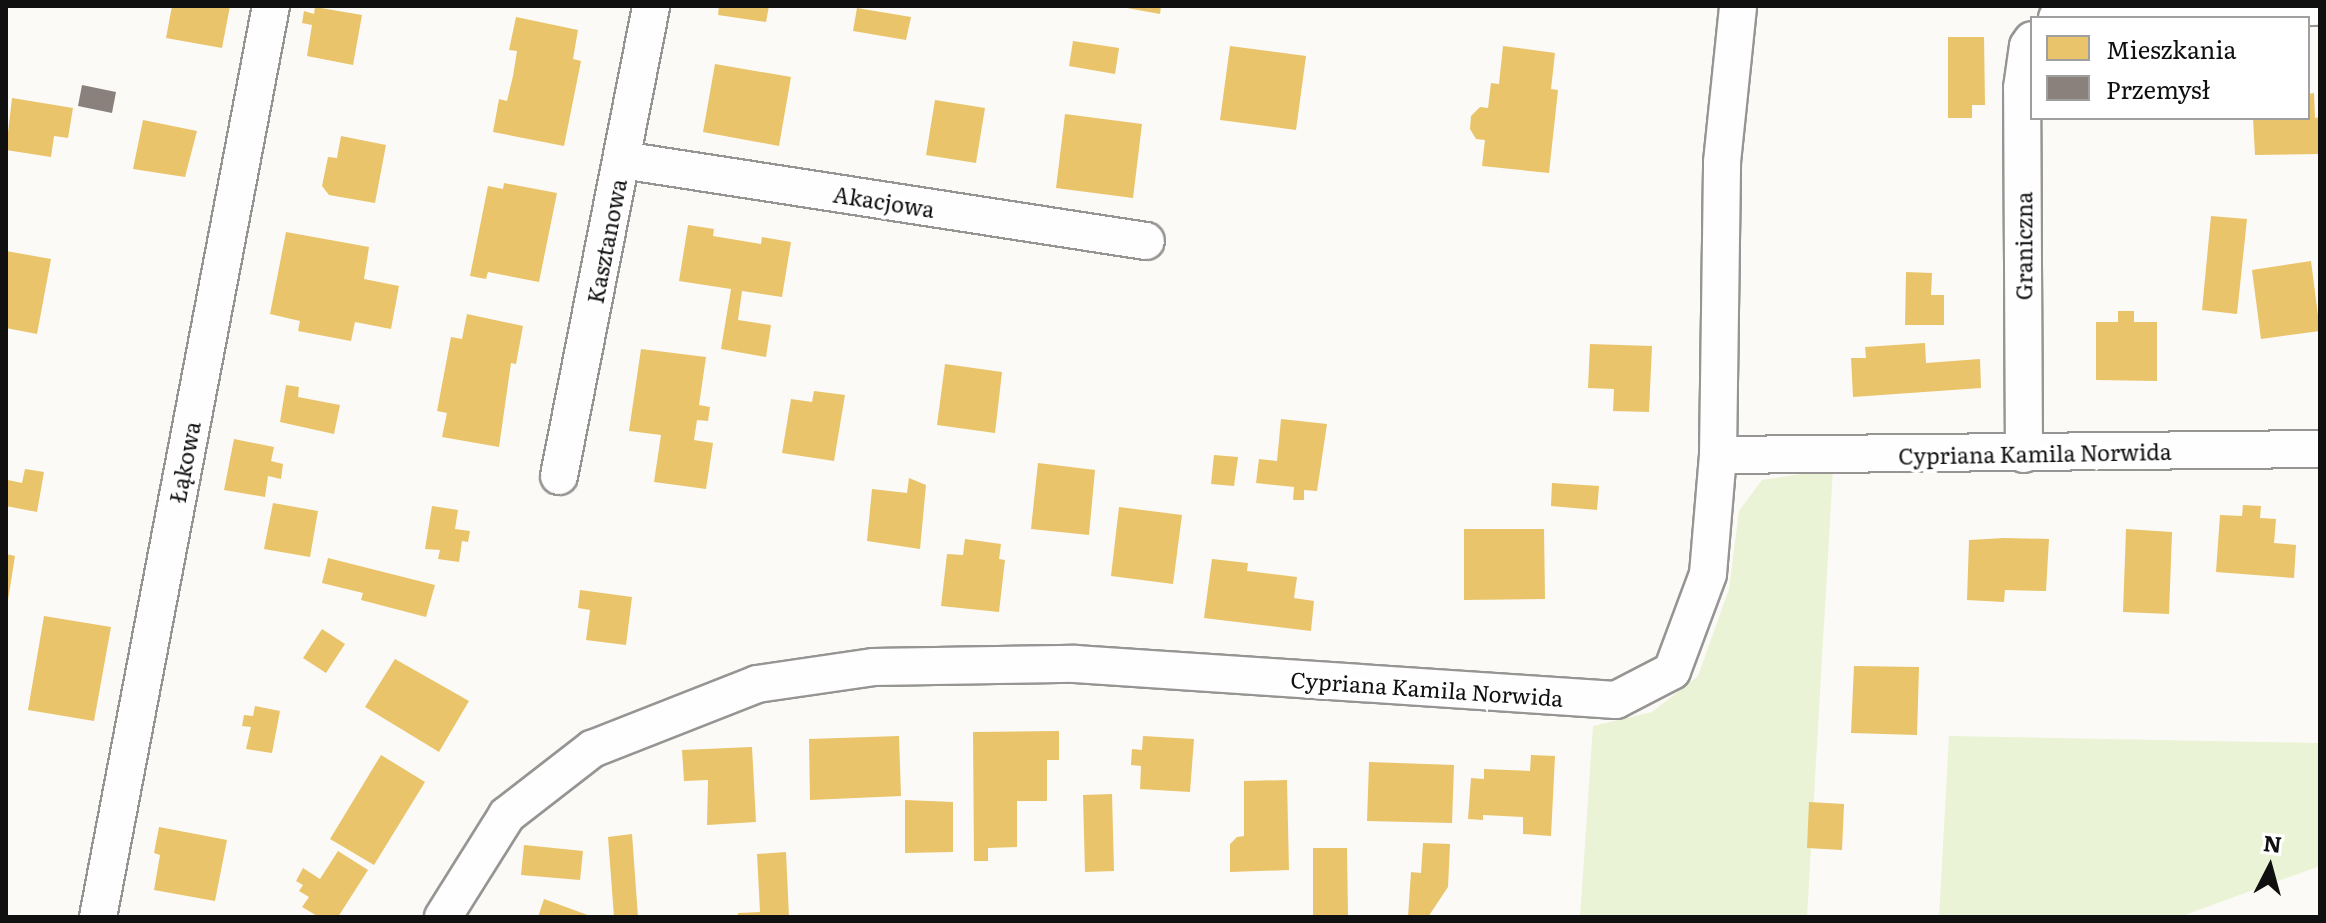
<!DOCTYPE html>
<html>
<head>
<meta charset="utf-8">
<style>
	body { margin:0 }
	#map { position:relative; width:2326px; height:923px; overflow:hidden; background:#fcfaf6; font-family:Literata,serif }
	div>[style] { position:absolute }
	.green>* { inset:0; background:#eaf3d5 }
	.homes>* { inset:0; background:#e9c46a }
	.industry>* { inset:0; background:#8a817c }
	.roads { filter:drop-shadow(2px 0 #969594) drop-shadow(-2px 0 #969594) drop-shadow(0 2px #969594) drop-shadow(0 -2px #969594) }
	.minor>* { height:36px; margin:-18px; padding:0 18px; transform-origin:18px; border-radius:18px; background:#fffefe }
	span { translate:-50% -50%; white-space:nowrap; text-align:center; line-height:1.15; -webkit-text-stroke:8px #fff; paint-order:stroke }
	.street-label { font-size:22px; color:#101010 }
	.frame { position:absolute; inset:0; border:8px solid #101010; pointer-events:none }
	.legend { position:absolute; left:2030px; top:16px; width:280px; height:104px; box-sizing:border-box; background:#fff; border:2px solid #9f9f9f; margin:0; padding:10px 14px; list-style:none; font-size:24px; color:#101010 }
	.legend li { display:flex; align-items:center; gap:16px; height:40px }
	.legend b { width:40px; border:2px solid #9f9f9f }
	.north { position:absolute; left:2230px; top:827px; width:80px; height:80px; -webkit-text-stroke:6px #fff; paint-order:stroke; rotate:6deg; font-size:22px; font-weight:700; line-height:32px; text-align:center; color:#101010 }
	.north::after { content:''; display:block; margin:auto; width:28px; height:36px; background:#101010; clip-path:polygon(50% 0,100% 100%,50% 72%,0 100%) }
</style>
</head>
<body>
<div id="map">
	<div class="green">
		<i style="clip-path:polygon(1833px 469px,1807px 917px,1580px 917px,1593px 726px,1652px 712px,1698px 676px,1729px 589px,1739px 511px,1762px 480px)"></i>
		<i style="clip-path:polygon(1949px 736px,2320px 743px,2320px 866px,2179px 917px,1939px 917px)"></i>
	</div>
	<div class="homes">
		<i style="clip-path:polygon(172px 6px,230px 6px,222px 48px,166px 38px)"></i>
		<i style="clip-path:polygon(719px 6px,769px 6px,766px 22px,718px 15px)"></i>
		<i style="clip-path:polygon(1116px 6px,1161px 6px,1160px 14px)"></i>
		<i style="clip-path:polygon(315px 7px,362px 15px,353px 65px,307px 56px,312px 25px,302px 23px,304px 11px,314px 14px)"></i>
		<i style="clip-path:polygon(857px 8px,911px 17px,906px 40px,853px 31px)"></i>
		<i style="clip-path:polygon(516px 17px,578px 30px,573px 59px,581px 61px,564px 146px,493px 132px,499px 99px,507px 101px,513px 76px,517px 51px,509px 50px)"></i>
		<i style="clip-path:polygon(1948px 37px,1984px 37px,1985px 105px,1972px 105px,1972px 118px,1948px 118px)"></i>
		<i style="clip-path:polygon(1073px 41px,1119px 48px,1115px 74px,1069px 66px)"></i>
		<i style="clip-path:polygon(1230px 46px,1306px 56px,1296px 130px,1220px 120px)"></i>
		<i style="clip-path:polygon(1503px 46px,1555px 53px,1551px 89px,1558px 90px,1549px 173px,1482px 166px,1485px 140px,1476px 139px,1470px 129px,1471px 116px,1480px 107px,1488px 108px,1491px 83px,1499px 84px)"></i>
		<i style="clip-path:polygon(715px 64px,791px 77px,779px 146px,703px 132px)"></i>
		<i style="clip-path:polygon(2314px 93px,2315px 118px,2320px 117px,2320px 154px,2255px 155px,2253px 118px,2308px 118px,2308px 94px)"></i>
		<i style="clip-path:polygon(12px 98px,73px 108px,68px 138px,54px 136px,51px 157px,6px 150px)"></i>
		<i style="clip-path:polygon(935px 100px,985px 108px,976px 163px,926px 155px)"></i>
		<i style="clip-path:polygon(1065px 114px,1142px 124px,1133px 198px,1056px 188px)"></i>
		<i style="clip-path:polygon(143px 120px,197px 131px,185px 177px,133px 169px)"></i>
		<i style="clip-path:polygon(341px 136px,386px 145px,375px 203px,329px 195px,322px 186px,328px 157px,337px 158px)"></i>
		<i style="clip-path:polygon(504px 183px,557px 193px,539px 282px,488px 272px,486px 279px,470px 276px,488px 186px,503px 189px)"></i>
		<i style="clip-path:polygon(2211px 216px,2247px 219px,2237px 314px,2202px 310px)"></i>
		<i style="clip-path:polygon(688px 225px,714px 229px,713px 236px,761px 244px,762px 237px,791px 242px,782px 297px,742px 291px,738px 320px,771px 325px,766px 357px,721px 349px,731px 289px,679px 281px)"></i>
		<i style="clip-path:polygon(286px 232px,369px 247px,364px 279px,399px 286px,391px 329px,355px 322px,351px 341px,298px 331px,300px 321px,270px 314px)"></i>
		<i style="clip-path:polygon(6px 251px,51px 259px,37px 334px,6px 328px)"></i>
		<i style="clip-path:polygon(2311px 261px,2320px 331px,2261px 339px,2252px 270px)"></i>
		<i style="clip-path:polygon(1906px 272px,1932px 273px,1931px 295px,1944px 295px,1944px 325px,1905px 325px)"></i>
		<i style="clip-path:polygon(2118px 311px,2134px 311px,2134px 322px,2157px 322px,2157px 381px,2096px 380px,2096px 322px,2118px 322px)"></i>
		<i style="clip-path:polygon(467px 314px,523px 326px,516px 364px,511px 363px,499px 447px,442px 437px,447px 413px,437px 411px,451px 337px,462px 339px)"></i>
		<i style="clip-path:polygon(1925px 343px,1926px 363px,1980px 359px,1981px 388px,1853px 397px,1851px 358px,1866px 358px,1865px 347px)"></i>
		<i style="clip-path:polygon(1590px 344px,1652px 346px,1649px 412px,1613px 411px,1614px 389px,1588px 388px)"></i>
		<i style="clip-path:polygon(641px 349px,706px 357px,699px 405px,710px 407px,708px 421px,697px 420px,694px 440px,713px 443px,706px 489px,654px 482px,661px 435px,629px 431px)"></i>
		<i style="clip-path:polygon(945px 364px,1002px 372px,995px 433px,937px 425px)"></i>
		<i style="clip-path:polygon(286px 385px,299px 387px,298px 397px,340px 405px,334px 434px,280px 422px)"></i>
		<i style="clip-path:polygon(814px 391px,845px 395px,834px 461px,782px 453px,791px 399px,812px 402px)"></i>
		<i style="clip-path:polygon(1281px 419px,1327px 424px,1317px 491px,1304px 490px,1304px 500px,1293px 500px,1294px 487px,1256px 483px,1259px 459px,1277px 461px)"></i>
		<i style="clip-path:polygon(234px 439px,274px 447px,271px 461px,283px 464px,281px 479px,268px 476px,265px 497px,224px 490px)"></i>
		<i style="clip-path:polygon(1214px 455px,1238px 457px,1234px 486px,1211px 484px)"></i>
		<i style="clip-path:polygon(1038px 463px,1095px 470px,1089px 535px,1031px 529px)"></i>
		<i style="clip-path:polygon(25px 469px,44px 472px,37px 512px,6px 506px,8px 480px,22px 483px)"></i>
		<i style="clip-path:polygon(909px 478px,926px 485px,920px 549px,867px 541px,872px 489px,907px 493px)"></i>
		<i style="clip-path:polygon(1552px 483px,1599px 486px,1597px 510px,1551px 506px)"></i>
		<i style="clip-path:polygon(273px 503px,318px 511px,310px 557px,264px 549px)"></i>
		<i style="clip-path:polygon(2243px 505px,2261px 506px,2260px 518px,2276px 519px,2274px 543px,2296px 545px,2294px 578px,2216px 572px,2220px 515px,2242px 516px)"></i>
		<i style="clip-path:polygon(432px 506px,458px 510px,455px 529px,470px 531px,468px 542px,462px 541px,459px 562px,438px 559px,440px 550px,425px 549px)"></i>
		<i style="clip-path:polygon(1119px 507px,1182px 515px,1173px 584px,1111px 576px)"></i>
		<i style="clip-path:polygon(1464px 529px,1544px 529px,1545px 599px,1464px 600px)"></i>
		<i style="clip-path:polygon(2126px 529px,2172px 532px,2169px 614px,2123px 612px)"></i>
		<i style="clip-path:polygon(2004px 538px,2049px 539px,2046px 591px,2005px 590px,2004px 602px,1967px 600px,1969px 540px)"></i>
		<i style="clip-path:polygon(965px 539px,1001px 544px,999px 559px,1005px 560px,999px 612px,941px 606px,947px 554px,963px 555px)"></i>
		<i style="clip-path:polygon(6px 554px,15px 556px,8px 600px,6px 600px)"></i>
		<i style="clip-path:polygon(328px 558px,435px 585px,426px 617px,361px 600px,363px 593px,322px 583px)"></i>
		<i style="clip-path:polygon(1212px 559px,1248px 563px,1247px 571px,1297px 577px,1294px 598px,1314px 601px,1311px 631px,1204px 618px)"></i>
		<i style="clip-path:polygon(580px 590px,632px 597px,626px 645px,586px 640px,590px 610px,578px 608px)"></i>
		<i style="clip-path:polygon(44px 616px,111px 627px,94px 721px,28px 710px)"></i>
		<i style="clip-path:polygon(322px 629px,345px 644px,326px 673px,303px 658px)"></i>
		<i style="clip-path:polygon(395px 659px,469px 701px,439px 752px,365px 707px)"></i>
		<i style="clip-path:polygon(1854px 666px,1919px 667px,1917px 735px,1851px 733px)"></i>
		<i style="clip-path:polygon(255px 706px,280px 711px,272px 753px,246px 749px,251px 727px,242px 726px,244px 715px,253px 716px)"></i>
		<i style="clip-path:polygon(1059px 731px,1059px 760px,1047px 760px,1047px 801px,1017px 801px,1017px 847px,988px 848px,988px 861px,974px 861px,973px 732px)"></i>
		<i style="clip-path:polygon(899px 736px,901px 796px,810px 800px,809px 739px)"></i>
		<i style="clip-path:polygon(1143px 736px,1194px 739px,1190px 792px,1140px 789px,1141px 766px,1131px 765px,1132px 749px,1142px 750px)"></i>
		<i style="clip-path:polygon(752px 747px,756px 822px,707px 825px,708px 780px,684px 781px,682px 750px)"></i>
		<i style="clip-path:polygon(381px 755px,425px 782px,374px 865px,330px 839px)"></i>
		<i style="clip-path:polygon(1531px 755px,1555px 756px,1551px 836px,1523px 834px,1523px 817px,1483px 815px,1483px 820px,1468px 819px,1471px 778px,1484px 779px,1484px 769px,1530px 771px)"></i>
		<i style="clip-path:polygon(1369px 762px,1454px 765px,1452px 823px,1367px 821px)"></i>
		<i style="clip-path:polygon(1287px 780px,1289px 870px,1230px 872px,1230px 844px,1237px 837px,1244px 836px,1244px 781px)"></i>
		<i style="clip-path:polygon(1112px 794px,1114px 871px,1085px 872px,1083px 795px)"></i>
		<i style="clip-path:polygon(905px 800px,953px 802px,953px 852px,905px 853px)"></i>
		<i style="clip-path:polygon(1809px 802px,1844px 804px,1842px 850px,1807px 848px)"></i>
		<i style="clip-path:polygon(159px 827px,227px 840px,215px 901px,154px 890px,160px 855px,154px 853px)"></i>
		<i style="clip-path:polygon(632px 834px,638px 917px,614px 917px,608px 837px)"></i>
		<i style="clip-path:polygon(1423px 843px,1450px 844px,1448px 887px,1428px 917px,1408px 917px,1411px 872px,1421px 873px)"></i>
		<i style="clip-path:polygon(524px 845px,583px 851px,580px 880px,521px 875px)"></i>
		<i style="clip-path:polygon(1313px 848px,1347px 848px,1348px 917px,1313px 917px)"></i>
		<i style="clip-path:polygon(338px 851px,368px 870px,338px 917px,319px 917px,302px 907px,309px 897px,299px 891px,303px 885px,296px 881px,303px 868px,320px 879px)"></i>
		<i style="clip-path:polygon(786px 852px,789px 917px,738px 917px,738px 913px,760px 912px,757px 854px)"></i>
		<i style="clip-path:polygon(544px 899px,593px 917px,538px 917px)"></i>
	</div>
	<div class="industry">
		<i style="clip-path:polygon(82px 85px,116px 92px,112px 113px,78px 106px)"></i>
	</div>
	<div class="roads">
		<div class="minor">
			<i style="left:2057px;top:18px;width:7px;rotate:-34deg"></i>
			<i style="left:2063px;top:14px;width:257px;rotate:-1.6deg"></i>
			<i style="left:622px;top:160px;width:530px;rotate:8.79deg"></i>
			<i style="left:2024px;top:454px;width:366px;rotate:-90.3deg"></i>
			<i style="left:2022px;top:88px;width:42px;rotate:-81.9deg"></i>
			<i style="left:2028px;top:46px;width:7px;rotate:-56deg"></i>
			<i style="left:1718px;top:455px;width:602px;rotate:-0.57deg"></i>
			<i style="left:559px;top:476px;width:479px;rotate:-78.9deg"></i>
			<i style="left:98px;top:917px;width:927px;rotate:-79.25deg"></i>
			<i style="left:443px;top:917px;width:120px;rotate:-57.9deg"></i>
			<i style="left:507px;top:815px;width:108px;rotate:-37.8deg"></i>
			<i style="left:592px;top:749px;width:177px;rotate:-21.5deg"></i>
			<i style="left:757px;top:684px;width:117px;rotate:-8.3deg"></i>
			<i style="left:873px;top:667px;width:202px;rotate:-0.9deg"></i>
			<i style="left:1075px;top:664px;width:542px;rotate:3.81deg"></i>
			<i style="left:1616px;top:700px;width:63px;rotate:-27.4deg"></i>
			<i style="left:1672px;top:671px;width:103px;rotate:-69.6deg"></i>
			<i style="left:1708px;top:574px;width:119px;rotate:-85.2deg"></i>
			<i style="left:1718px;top:455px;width:293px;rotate:-89.2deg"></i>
			<i style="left:1722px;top:162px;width:157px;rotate:-84.1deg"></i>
		</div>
	</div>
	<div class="street-label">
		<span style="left:884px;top:201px;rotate:9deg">Akacjowa</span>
		<span style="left:606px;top:241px;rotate:-79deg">Kasztanowa</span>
		<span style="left:2023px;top:246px;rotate:-90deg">Graniczna</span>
		<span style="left:2035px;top:453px;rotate:-1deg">Cypriana Kamila Norwida</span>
		<span style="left:184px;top:462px;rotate:-79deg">Łąkowa</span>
		<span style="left:1427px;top:688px;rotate:4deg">Cypriana Kamila Norwida</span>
	</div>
	<div class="frame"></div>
	<ul class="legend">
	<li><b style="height:22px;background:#e9c46a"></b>Mieszkania</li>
	<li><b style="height:22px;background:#8a817c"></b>Przemysł</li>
	</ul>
	<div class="north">N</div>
</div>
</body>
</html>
